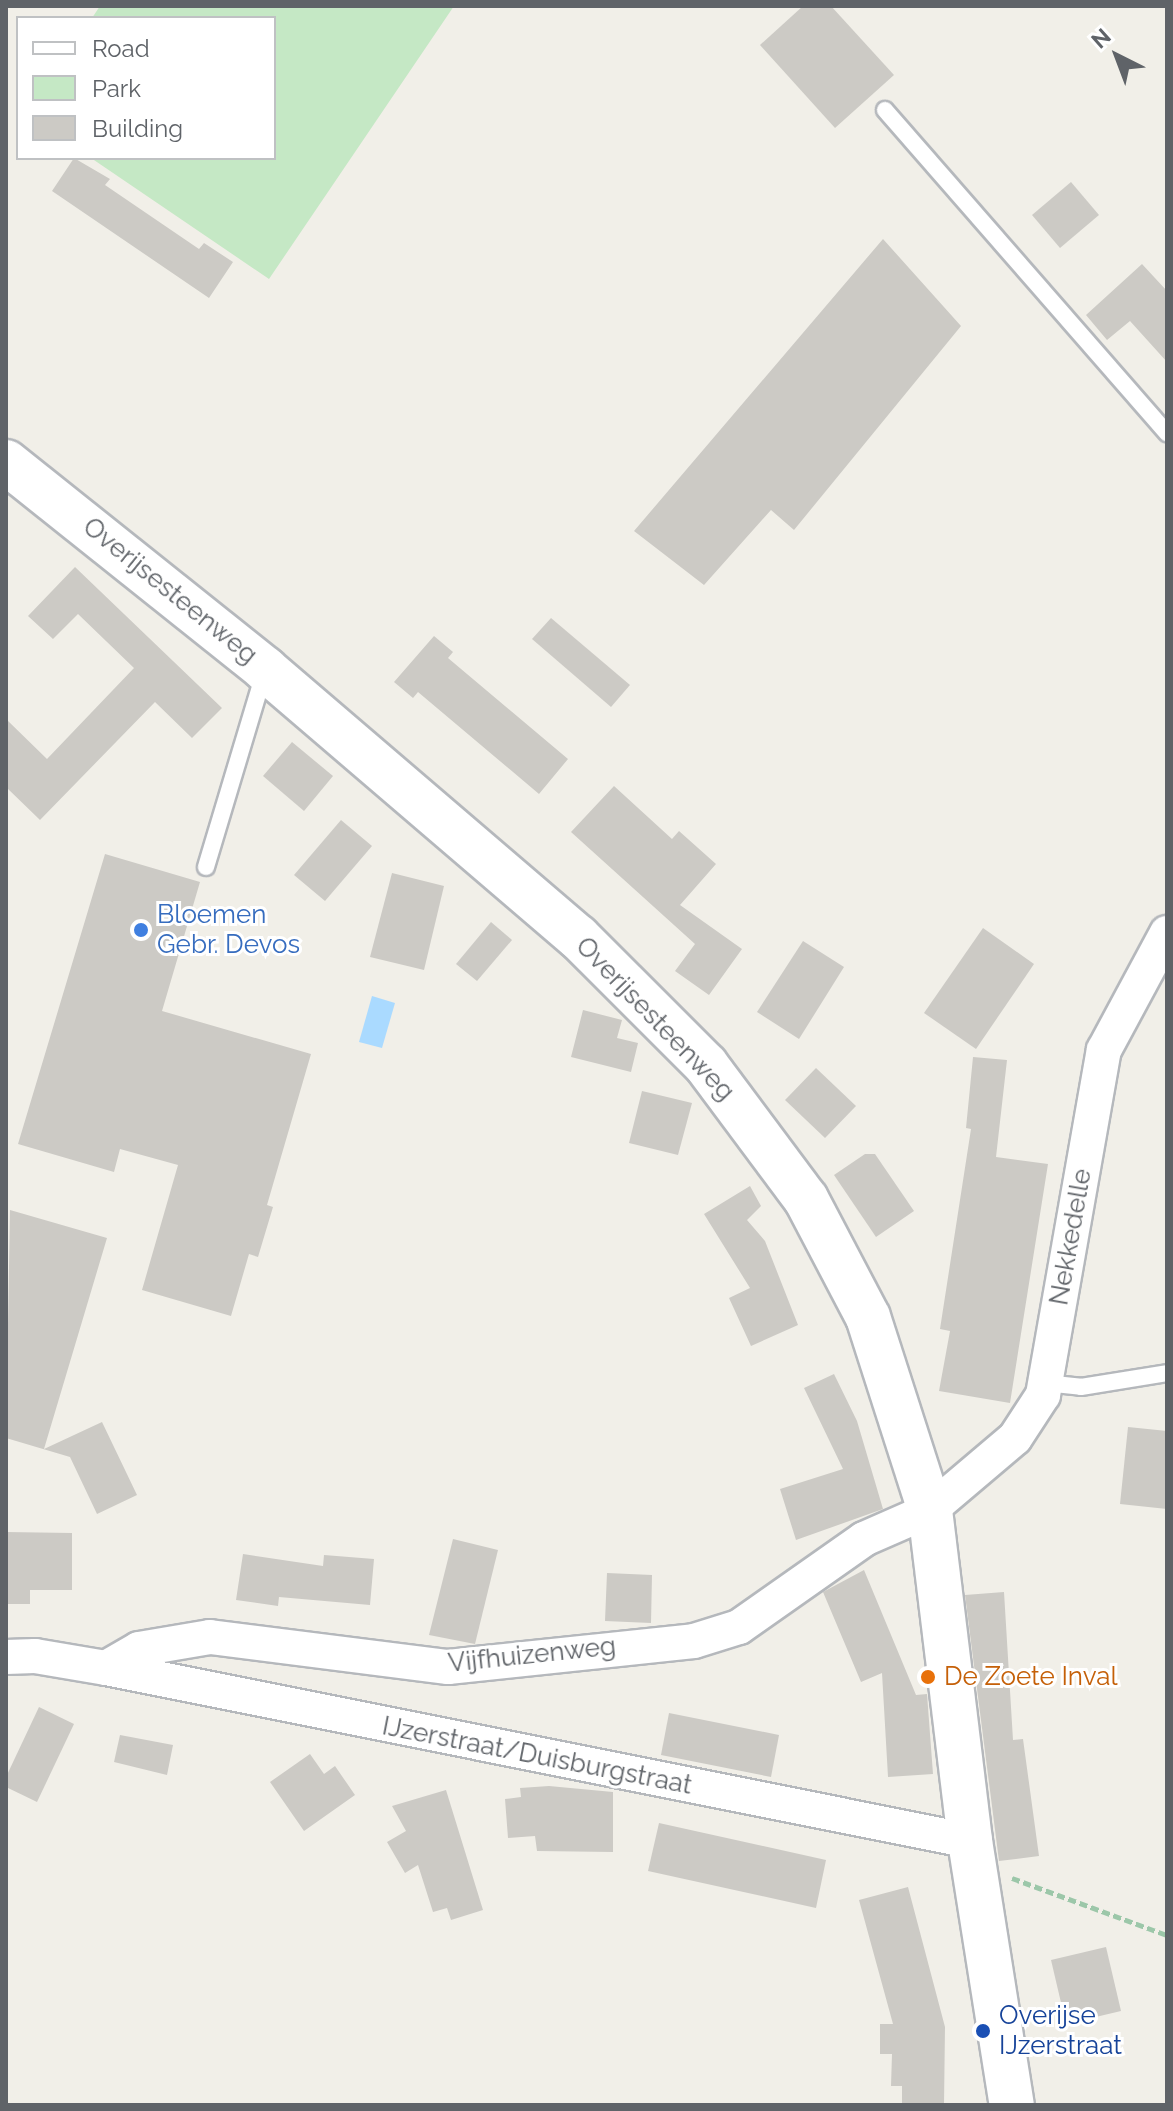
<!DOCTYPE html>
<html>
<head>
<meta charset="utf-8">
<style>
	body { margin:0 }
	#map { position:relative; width:1173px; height:2111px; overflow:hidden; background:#f1efe8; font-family:Raleway,sans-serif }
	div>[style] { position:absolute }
	.green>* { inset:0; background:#c5e8c5 }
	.water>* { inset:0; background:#aadaff }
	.building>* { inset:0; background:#cccac5 }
	.path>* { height:5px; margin-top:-2.5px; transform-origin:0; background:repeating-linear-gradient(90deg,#9cc7a9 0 8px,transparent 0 12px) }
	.roads { filter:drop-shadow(2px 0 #b5b8bc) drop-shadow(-2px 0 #b5b8bc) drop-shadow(0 2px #b5b8bc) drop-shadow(0 -2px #b5b8bc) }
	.lane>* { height:16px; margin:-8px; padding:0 8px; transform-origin:8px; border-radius:8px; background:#fff }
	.street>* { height:34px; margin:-17px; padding:0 17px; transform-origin:17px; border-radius:17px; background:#fff }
	.secondary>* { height:44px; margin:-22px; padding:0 22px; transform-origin:22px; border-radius:22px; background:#fff }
	.dots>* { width:22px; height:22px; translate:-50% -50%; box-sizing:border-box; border:4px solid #fff; border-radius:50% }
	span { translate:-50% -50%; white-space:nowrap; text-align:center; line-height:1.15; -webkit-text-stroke:6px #fff; paint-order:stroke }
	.street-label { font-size:26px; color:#5f6368 }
	.shop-label { font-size:26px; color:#366cbe }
	.left { translate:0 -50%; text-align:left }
	.food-label { font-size:26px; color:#c56008 }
	.transit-label { font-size:26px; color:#164399 }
	.frame { position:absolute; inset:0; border:8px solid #5f6368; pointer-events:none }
	.legend { position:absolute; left:16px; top:16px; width:260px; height:144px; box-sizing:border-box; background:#fff; border:2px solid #bfc1c3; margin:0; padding:10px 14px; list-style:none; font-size:24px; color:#5f6368 }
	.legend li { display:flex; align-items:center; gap:16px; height:40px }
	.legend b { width:40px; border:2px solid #bfc1c3 }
	.north { position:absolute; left:1077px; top:16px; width:80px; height:80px; -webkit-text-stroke:6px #fff; paint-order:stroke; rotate:318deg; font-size:22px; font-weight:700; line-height:32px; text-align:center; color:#5f6368 }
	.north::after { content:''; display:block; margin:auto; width:28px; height:36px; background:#5f6368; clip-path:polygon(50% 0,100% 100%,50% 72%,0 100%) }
</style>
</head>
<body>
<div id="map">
	<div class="green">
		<i style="clip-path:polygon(100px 6px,454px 6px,269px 279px,91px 158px,274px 158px,274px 18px,92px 18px)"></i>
	</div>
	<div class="water">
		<i style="clip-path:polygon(372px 996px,395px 1003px,382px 1048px,359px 1042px)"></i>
	</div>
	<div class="building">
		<i style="clip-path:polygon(803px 6px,831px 6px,894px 75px,835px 128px,760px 45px)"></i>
		<i style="clip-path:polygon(74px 158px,110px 179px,105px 185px,199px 249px,204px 243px,233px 262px,209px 298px,52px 191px)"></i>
		<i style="clip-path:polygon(1071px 182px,1099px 215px,1060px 248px,1032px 215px)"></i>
		<i style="clip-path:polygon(883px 239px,961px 326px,794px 530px,771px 510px,704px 585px,634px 531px)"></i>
		<i style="clip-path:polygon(1142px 264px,1167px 291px,1167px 362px,1130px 321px,1107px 340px,1086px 315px)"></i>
		<i style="clip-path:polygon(75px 567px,222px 708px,192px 738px,155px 702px,40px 820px,6px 787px,6px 719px,47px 759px,134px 668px,78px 614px,53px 639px,28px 616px)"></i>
		<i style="clip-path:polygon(551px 618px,630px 685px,611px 707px,532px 639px)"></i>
		<i style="clip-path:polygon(434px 636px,453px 652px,448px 658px,568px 759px,539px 794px,418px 692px,413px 698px,394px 682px)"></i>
		<i style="clip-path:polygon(292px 742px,333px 776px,304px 811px,263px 776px)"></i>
		<i style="clip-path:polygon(614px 786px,672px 839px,679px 831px,716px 864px,680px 905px,742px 949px,709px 995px,675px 971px,695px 944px,571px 832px)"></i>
		<i style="clip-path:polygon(341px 820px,372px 846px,325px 901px,294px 875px)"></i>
		<i style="clip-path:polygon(105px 854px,200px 882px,162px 1011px,311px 1054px,267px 1205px,273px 1207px,258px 1257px,249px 1254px,231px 1316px,142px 1290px,178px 1165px,120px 1149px,114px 1172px,18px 1144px)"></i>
		<i style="clip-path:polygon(392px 873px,444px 886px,424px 970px,370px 957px)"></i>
		<i style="clip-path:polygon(491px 922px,512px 940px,477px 981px,456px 964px)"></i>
		<i style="clip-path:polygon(983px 928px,1034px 964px,976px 1049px,924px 1013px)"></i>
		<i style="clip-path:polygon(803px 941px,844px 967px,799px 1039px,757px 1012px)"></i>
		<i style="clip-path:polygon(583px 1010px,622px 1020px,617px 1038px,638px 1043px,631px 1072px,571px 1057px)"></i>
		<i style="clip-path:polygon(973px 1057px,1007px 1060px,996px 1157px,1048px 1164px,1010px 1403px,939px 1391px,950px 1331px,940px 1329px,971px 1129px,966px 1128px)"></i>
		<i style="clip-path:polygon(816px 1068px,856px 1106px,825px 1138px,785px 1100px)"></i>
		<i style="clip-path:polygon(642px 1091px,692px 1103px,678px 1155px,629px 1143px)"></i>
		<i style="clip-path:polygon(865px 1154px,875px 1154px,914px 1211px,876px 1237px,834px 1175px)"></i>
		<i style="clip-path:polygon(750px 1186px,761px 1206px,747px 1220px,765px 1241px,798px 1325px,751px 1346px,729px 1298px,750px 1288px,704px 1214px)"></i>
		<i style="clip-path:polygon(10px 1210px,107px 1238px,44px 1449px,102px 1422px,137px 1495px,97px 1514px,70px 1457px,6px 1438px)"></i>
		<i style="clip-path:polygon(834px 1374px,857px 1421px,883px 1509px,796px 1540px,780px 1489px,843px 1469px,804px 1388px)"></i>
		<i style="clip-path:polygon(1128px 1427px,1167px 1431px,1167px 1509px,1120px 1504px)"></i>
		<i style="clip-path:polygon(6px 1532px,72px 1533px,72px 1590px,30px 1590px,30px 1604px,6px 1604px)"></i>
		<i style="clip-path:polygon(453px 1539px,498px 1550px,475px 1644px,429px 1635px)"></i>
		<i style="clip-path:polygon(243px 1554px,323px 1566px,324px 1555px,374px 1559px,370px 1605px,279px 1597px,278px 1606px,236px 1600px)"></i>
		<i style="clip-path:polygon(864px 1570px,916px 1695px,927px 1694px,933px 1774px,888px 1777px,882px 1673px,861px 1682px,823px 1592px)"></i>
		<i style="clip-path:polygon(607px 1573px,652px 1575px,651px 1623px,605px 1621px)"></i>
		<i style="clip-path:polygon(1004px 1592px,1013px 1740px,1023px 1739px,1039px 1856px,999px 1861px,965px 1595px)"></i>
		<i style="clip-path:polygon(39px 1707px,74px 1724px,37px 1802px,6px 1787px,6px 1777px)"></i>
		<i style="clip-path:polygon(669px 1713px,779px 1735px,771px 1777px,661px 1755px)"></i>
		<i style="clip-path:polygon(120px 1735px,173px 1745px,167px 1775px,114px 1762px)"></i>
		<i style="clip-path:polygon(310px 1754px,324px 1774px,335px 1766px,355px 1795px,304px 1831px,270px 1782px)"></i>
		<i style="clip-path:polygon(549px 1786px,613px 1792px,613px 1852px,537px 1851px,535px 1836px,508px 1838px,505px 1799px,521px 1797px,520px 1788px)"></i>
		<i style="clip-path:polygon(446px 1790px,483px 1910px,451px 1920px,447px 1908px,433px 1912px,418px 1865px,405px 1873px,387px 1842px,406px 1831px,392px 1806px)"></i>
		<i style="clip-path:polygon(659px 1823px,826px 1860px,816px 1908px,648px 1871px)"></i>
		<i style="clip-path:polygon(908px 1887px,945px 2027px,944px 2105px,902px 2105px,902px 2086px,891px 2086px,892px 2054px,880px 2054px,880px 2024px,893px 2024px,859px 1900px)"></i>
		<i style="clip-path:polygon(1106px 1947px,1121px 2011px,1066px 2024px,1051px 1960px)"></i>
	</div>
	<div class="path">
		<i style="left:1012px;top:1878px;width:165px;rotate:20.2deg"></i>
	</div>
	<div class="roads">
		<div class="lane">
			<i style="left:885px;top:110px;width:429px;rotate:48.9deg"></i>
			<i style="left:206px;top:867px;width:202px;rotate:-73.3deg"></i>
			<i style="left:1045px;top:1383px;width:36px;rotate:6deg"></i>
			<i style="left:1081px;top:1387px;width:87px;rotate:-9.2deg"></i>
		</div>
		<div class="street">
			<i style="left:6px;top:1657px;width:29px;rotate:-2deg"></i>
			<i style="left:35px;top:1656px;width:72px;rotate:9.6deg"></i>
			<i style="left:106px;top:1668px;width:881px;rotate:11.32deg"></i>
			<i style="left:106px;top:1668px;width:38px;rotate:-30deg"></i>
			<i style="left:139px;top:1649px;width:72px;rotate:-9.6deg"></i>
			<i style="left:210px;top:1637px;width:240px;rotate:7.2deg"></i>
			<i style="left:448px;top:1667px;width:247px;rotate:-6deg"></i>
			<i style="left:694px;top:1641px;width:47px;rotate:-17.3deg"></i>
			<i style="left:739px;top:1627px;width:153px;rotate:-35.1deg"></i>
			<i style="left:864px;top:1539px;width:72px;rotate:-23.7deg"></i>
			<i style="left:930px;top:1510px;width:111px;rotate:-40.3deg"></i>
			<i style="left:1015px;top:1438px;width:51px;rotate:-56.9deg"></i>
			<i style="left:1043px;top:1395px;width:350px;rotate:-80deg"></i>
			<i style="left:1104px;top:1050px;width:133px;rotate:-61.7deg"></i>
		</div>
		<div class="secondary">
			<i style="left:6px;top:462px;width:332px;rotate:38.6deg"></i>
			<i style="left:265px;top:669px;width:412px;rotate:40.6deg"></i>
			<i style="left:578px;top:937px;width:181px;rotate:45deg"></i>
			<i style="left:706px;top:1065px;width:167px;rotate:53.3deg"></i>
			<i style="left:806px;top:1199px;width:133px;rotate:62.3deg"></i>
			<i style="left:868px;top:1317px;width:203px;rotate:72.2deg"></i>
			<i style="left:930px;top:1510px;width:333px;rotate:83.1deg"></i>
			<i style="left:970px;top:1841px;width:267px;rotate:81deg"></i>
		</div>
	</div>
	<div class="dots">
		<i style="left:141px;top:930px;background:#3f7fe0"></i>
		<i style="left:928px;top:1677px;background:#e8710a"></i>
		<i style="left:983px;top:2031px;background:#1a4fb4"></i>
	</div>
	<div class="street-label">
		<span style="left:170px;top:591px;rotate:39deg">Overijsesteenweg</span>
		<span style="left:655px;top:1019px;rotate:46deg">Overijsesteenweg</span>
		<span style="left:1071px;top:1237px;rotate:-80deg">Nekkedelle</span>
		<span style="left:532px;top:1655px;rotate:-6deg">Vijfhuizenweg</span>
		<span style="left:537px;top:1756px;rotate:11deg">IJzerstraat/Duisburgstraat</span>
	</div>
	<div class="shop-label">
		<span class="left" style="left:157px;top:930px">Bloemen<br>Gebr. Devos</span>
	</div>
	<div class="food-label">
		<span class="left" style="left:944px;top:1677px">De Zoete Inval</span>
	</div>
	<div class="transit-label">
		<span class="left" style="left:999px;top:2031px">Overijse<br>IJzerstraat</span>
	</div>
	<div class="frame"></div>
	<ul class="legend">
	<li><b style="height:10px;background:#fff"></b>Road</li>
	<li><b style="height:22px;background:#c5e8c5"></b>Park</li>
	<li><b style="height:22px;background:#cccac5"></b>Building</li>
	</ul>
	<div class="north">N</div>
</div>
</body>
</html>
